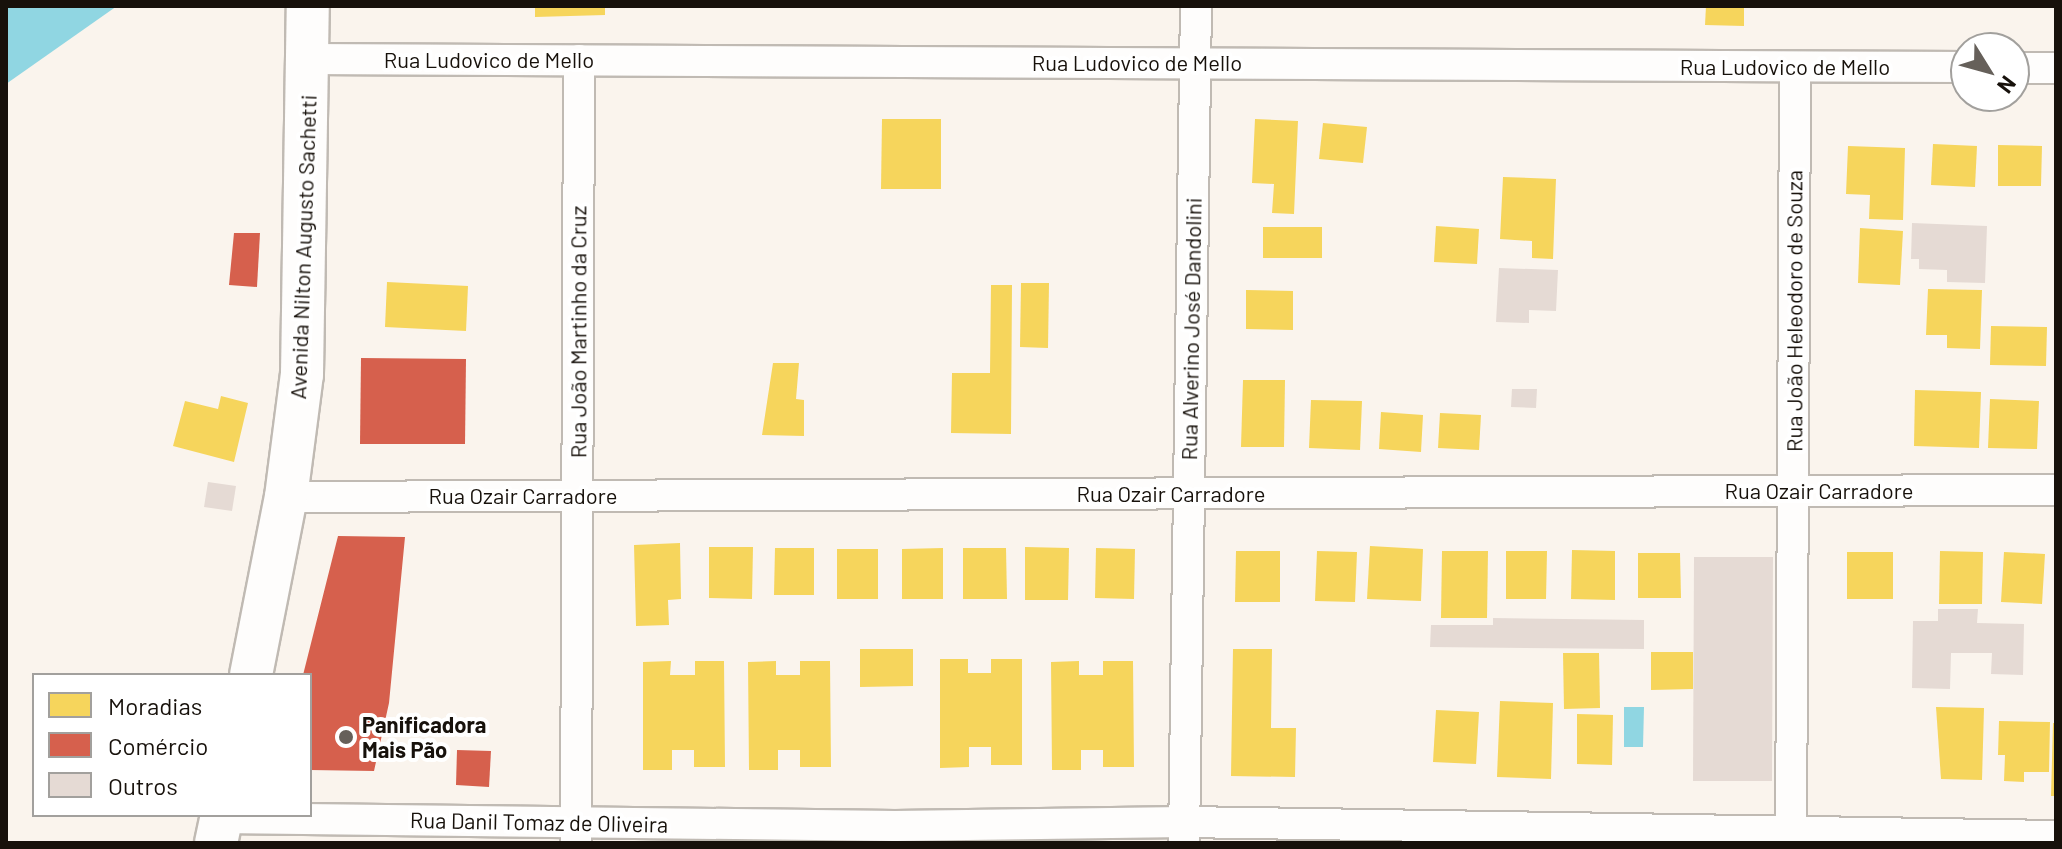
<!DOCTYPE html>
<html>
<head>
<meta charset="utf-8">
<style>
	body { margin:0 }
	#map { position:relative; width:2062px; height:849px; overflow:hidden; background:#faf4ed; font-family:Barlow,sans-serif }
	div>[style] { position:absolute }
	.water>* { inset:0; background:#90d6e2 }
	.homes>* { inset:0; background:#f6d55c }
	.shops>* { inset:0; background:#d6604d }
	.building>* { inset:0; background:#e5dad4 }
	.roads { filter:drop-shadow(2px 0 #c0bab3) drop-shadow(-2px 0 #c0bab3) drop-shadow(0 2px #c0bab3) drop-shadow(0 -2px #c0bab3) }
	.minor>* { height:30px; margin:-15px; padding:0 15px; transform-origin:15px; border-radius:15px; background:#fefdfc }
	.secondary>* { height:42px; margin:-21px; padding:0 21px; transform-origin:21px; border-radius:21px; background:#fefdfc }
	.dots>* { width:22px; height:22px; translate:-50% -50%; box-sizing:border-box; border:4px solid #fff; border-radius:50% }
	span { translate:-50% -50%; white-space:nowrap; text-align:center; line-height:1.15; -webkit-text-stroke:8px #fff; paint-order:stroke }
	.street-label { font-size:22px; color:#17110b }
	.poi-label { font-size:22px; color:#17110b; font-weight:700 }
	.left { translate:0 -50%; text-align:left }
	.frame { position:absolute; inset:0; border:8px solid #17110b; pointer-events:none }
	.legend { position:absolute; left:32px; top:673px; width:280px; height:144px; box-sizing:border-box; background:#fff; border:2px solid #a2a09d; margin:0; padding:10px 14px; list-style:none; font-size:24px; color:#17110b }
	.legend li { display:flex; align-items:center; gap:16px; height:40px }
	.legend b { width:40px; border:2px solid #a2a09d }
	.north { position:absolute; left:1950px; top:32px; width:80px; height:80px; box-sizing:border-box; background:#fff; border:2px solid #a2a09d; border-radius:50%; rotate:127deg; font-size:22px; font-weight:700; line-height:32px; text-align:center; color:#17110b }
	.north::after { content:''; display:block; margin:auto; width:28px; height:36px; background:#66605a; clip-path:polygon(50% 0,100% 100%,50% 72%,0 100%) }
</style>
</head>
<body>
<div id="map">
	<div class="water">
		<i style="clip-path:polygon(6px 6px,117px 6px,6px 84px)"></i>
		<i style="clip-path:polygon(1624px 707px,1644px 707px,1643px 747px,1624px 747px)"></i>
	</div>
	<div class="homes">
		<i style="clip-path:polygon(535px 6px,605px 6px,605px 15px,535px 17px)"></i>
		<i style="clip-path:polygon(1706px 6px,1744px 6px,1744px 26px,1705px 25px)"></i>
		<i style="clip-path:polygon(882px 119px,941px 119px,941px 189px,881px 189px)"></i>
		<i style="clip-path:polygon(1255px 119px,1298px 121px,1294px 214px,1272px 213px,1274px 184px,1252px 183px)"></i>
		<i style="clip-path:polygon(1323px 123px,1367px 127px,1363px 163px,1319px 159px)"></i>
		<i style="clip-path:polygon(1933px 144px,1977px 146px,1975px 187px,1931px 185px)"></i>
		<i style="clip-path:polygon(1998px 145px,2042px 146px,2041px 186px,1998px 186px)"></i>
		<i style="clip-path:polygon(1848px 146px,1905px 148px,1903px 220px,1869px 219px,1870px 195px,1846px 194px)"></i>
		<i style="clip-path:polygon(1503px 177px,1556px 179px,1553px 259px,1532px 258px,1532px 241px,1500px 239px)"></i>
		<i style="clip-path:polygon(1436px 226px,1479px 229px,1477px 264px,1434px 262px)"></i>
		<i style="clip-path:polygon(1263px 227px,1322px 227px,1322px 258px,1263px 258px)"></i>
		<i style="clip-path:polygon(1860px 228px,1903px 231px,1900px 285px,1858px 283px)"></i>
		<i style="clip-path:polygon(387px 282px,468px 286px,466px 331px,385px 327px)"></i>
		<i style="clip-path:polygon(1021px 283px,1049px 283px,1048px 348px,1020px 347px)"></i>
		<i style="clip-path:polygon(991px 285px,1012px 285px,1011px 434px,951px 433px,952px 373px,990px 373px)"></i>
		<i style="clip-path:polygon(1928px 289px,1982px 290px,1980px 349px,1947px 348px,1947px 335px,1926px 335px)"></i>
		<i style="clip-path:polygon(1246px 290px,1293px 291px,1293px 330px,1246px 329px)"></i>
		<i style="clip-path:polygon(1991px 326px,2047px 327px,2046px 366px,1990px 365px)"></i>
		<i style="clip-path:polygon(773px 363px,799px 363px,796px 399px,804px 400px,804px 436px,762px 435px)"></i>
		<i style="clip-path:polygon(1243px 380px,1285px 380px,1284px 447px,1241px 447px)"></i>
		<i style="clip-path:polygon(1915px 390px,1981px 392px,1979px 448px,1914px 446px)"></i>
		<i style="clip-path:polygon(221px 396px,248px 403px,234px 462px,173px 446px,185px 401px,218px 409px)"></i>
		<i style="clip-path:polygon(1990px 399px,2039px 401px,2037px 449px,1988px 448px)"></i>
		<i style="clip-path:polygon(1311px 400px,1362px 401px,1360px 450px,1309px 448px)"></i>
		<i style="clip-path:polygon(1381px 412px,1423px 415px,1421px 452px,1379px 449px)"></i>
		<i style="clip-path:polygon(1440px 413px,1481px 415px,1479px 450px,1438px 448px)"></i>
		<i style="clip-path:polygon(680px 543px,681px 599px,668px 600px,669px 625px,636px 626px,634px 545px)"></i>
		<i style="clip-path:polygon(1370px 546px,1423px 549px,1421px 601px,1367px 599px)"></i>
		<i style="clip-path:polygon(709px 547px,753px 547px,752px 599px,709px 598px)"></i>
		<i style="clip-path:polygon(1025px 547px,1069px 548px,1068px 600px,1025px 600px)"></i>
		<i style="clip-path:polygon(775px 548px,814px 548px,814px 595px,774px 595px)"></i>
		<i style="clip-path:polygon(943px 548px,943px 599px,902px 599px,902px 549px)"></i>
		<i style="clip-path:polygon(963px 548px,1006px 548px,1007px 599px,963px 599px)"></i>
		<i style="clip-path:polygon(1096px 548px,1135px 549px,1134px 599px,1095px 598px)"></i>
		<i style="clip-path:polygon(837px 549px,878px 549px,878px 599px,837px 599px)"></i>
		<i style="clip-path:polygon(1572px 550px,1615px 551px,1615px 600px,1571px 599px)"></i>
		<i style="clip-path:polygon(1236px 551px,1280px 551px,1280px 602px,1235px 602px)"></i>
		<i style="clip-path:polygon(1317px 551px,1357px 552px,1355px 602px,1315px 601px)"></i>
		<i style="clip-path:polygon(1442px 551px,1488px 551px,1487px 618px,1441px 618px)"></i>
		<i style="clip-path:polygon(1506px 551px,1547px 551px,1546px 599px,1506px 599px)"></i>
		<i style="clip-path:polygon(1940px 551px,1983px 552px,1982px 604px,1939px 604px)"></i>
		<i style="clip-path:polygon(1847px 552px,1893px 552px,1893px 599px,1847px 599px)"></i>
		<i style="clip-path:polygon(2004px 552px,2045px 554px,2042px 604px,2001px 602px)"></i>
		<i style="clip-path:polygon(1638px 553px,1680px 553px,1681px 598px,1638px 598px)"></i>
		<i style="clip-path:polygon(860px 649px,913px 649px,913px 686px,860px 687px)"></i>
		<i style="clip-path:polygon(1233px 649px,1272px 649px,1271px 728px,1296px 728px,1295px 777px,1231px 776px)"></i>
		<i style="clip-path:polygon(1651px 652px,1693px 652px,1693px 689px,1651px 690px)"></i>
		<i style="clip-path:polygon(1563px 653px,1599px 653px,1600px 708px,1564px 709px)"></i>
		<i style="clip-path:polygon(940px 659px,968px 659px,968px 673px,991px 673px,991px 659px,1022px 659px,1022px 765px,991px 765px,991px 747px,969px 747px,969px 767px,940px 768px)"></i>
		<i style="clip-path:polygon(671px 661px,670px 675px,695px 675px,695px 661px,724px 661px,725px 767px,694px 767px,694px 750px,672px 750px,672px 770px,643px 770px,643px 662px)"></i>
		<i style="clip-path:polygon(776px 661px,776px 675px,800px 675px,800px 661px,830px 661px,831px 767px,800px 767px,800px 750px,778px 750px,778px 770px,749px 770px,748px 662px)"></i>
		<i style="clip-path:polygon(1079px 661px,1079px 675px,1103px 675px,1103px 661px,1133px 661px,1134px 767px,1103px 767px,1103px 750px,1081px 750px,1081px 770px,1052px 770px,1051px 662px)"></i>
		<i style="clip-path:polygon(1500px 701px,1553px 703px,1551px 779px,1497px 777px)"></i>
		<i style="clip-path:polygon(1936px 707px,1984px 708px,1982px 780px,1941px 779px)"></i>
		<i style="clip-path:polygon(1436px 710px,1479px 712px,1476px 764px,1433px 762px)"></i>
		<i style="clip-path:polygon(1577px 714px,1613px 715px,1612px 765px,1577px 764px)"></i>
		<i style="clip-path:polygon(1999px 721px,2050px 722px,2049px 772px,2024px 772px,2024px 782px,2004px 781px,2005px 755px,1998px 755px)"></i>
		<i style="clip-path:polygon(2053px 723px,2056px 723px,2056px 796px,2051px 796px)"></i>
	</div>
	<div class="shops">
		<i style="clip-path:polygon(234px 233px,260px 233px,257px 287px,229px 285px)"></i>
		<i style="clip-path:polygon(361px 358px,466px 359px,465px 444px,360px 444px)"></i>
		<i style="clip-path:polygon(338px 536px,405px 537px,389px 703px,374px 771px,310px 770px,310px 675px,303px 675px)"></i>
		<i style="clip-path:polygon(457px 750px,491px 751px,489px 787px,456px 785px)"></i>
	</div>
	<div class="building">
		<i style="clip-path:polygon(1912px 223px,1987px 226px,1985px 283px,1947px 282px,1947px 270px,1919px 269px,1919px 259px,1911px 259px)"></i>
		<i style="clip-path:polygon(1499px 268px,1558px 270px,1556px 311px,1529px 310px,1529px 323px,1496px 322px)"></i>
		<i style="clip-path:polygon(1512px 389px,1537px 389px,1536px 408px,1511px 407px)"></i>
		<i style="clip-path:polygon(208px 482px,236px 486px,232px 511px,204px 507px)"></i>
		<i style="clip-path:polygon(1694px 557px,1773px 557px,1772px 781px,1693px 781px)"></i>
		<i style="clip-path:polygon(1938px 609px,1978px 609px,1977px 623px,2024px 624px,2023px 675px,1991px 674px,1992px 653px,1951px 653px,1950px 689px,1912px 688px,1913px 621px,1938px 621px)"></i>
		<i style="clip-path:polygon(1493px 618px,1644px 620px,1644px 649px,1430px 647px,1431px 625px,1493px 625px)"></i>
	</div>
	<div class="roads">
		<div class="minor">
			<i style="left:308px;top:59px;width:1658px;rotate:0.28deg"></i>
			<i style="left:2014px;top:68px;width:42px"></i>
			<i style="left:286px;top:497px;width:1770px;rotate:-0.23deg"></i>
			<i style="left:221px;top:818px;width:674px;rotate:0.68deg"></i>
			<i style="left:895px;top:826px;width:289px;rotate:-0.8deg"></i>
			<i style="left:1184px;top:822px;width:872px;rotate:0.92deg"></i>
			<i style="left:1184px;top:840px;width:834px;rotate:-89.18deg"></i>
			<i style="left:576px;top:842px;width:782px;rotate:-89.78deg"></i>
			<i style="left:1791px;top:843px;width:776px;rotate:-89.7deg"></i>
		</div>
		<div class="secondary">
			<i style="left:251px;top:675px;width:181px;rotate:-78.9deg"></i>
			<i style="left:286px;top:497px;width:124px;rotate:-82.6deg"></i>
			<i style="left:302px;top:374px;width:368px;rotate:-89.1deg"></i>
			<i style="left:216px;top:843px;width:29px;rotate:-78deg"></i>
		</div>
	</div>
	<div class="dots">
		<i style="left:346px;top:737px;background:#66605a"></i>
	</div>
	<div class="street-label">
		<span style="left:489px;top:60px">Rua Ludovico de Mello</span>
		<span style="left:1137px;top:63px">Rua Ludovico de Mello</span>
		<span style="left:1785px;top:67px">Rua Ludovico de Mello</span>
		<span style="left:303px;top:247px;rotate:-88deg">Avenida Nilton Augusto Sachetti</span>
		<span style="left:1794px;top:311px;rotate:-90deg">Rua João Heleodoro de Souza</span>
		<span style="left:1191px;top:329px;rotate:-89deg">Rua Alverino José Dandolini</span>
		<span style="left:578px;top:332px;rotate:-90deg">Rua João Martinho da Cruz</span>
		<span style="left:1819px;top:491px">Rua Ozair Carradore</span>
		<span style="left:1171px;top:494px">Rua Ozair Carradore</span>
		<span style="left:523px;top:496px">Rua Ozair Carradore</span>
		<span style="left:539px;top:822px;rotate:1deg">Rua Danil Tomaz de Oliveira</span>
	</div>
	<div class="poi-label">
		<span class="left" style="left:362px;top:737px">Panificadora<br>Mais Pão</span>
	</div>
	<div class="frame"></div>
	<ul class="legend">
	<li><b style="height:22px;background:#f6d55c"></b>Moradias</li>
	<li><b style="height:22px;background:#d6604d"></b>Comércio</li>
	<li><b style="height:22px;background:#e5dad4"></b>Outros</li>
	</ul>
	<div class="north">N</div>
</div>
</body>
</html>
